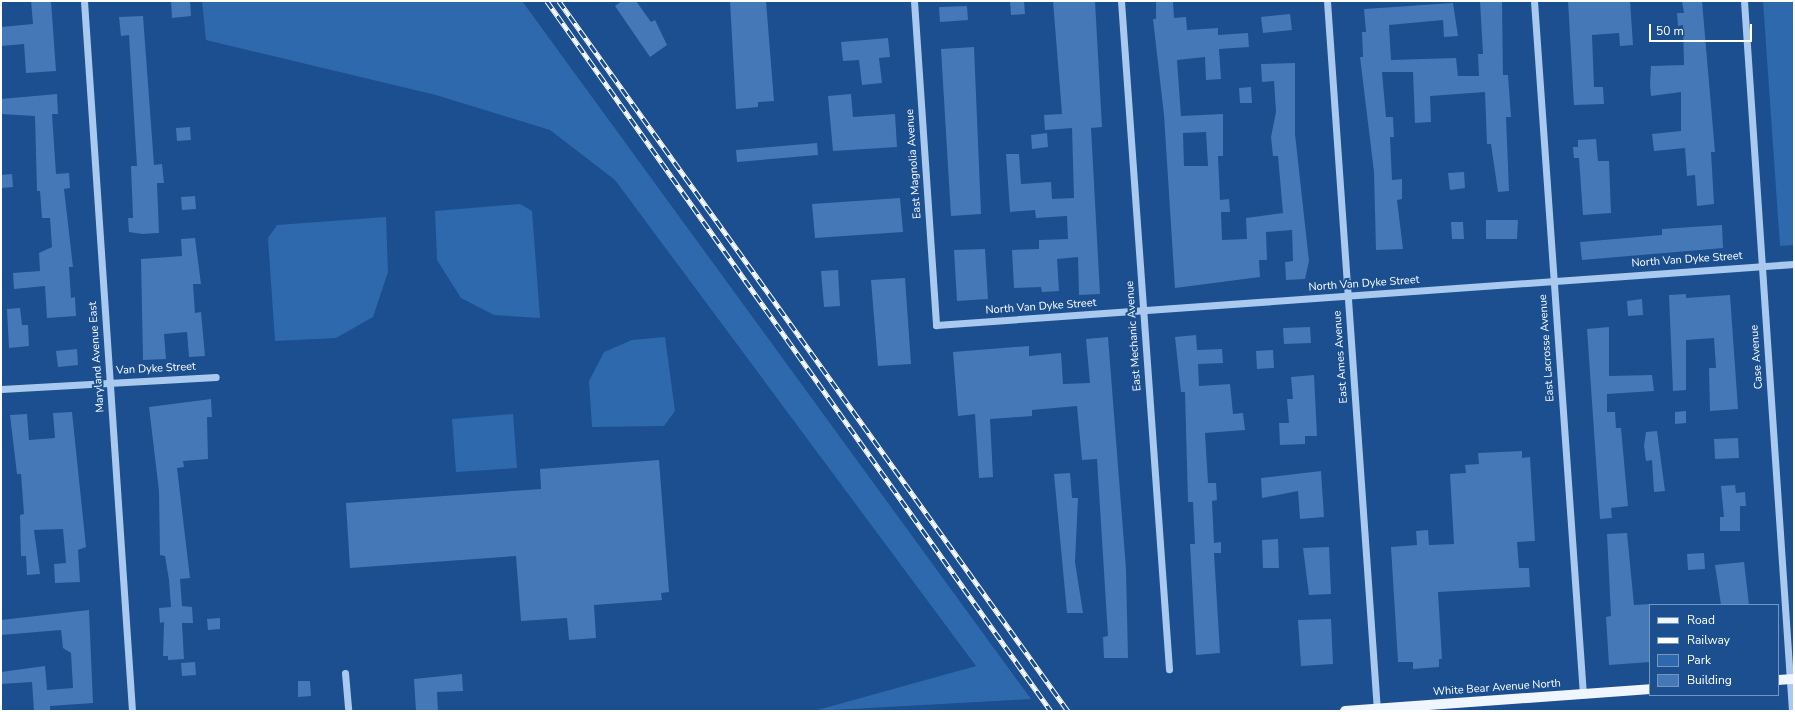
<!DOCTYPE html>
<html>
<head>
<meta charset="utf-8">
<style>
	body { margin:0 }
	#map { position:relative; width:1795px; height:712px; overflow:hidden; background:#1b4f8f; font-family:"Nunito Sans",sans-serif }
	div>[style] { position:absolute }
	.green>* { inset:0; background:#2e69ad }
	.building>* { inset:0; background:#4478b7 }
	.minor>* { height:7px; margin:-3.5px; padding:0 3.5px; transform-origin:3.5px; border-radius:3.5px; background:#a9c9ee }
	.major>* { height:10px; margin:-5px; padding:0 5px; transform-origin:5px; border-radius:5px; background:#f0f6ff }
	.rail>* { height:4.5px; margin-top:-2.25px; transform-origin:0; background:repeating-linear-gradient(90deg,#1b4f8f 0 9px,#fff 0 18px); box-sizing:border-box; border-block:1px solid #fff }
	span { translate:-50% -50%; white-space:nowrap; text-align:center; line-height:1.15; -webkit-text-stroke:4px #1b4f8f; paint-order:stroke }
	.street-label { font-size:11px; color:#fff }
	.frame { position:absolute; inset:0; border:2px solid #fff; pointer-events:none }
	.legend { position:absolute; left:1649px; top:604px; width:130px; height:92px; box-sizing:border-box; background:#1b4f8f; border:1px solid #7695bc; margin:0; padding:5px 7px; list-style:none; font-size:12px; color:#fff }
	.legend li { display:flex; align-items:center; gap:8px; height:20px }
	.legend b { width:20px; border:1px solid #7695bc }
	.scale { position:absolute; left:1649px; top:24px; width:103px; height:18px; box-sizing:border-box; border:2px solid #fff; border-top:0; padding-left:5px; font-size:12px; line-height:14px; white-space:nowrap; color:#fff; -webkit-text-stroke:3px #1b4f8f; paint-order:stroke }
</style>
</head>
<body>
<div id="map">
	<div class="green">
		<i style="clip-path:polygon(202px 1px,522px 1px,1031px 699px,814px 711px,976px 666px,615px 180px,550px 130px,436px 95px,206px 40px)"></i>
		<i style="clip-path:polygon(1763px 1px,1794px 1px,1794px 245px,1780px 246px)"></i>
		<i style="clip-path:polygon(520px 204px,532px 211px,540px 318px,494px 315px,461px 298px,437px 260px,435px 211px)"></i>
		<i style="clip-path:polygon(386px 217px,388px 272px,373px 317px,336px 338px,275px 341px,268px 238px,277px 225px)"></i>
		<i style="clip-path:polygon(665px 337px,675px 411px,664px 426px,592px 427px,589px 381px,604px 352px,632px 340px)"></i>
		<i style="clip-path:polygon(513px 414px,517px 468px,456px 472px,452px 419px)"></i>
	</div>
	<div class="building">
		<i style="clip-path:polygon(31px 1px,51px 1px,56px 71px,26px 73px,24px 44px,1px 46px,1px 27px,33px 24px)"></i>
		<i style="clip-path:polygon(171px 1px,190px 1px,191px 16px,172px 18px)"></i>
		<i style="clip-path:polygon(622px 1px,636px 1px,651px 22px,655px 20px,667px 45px,650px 57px,615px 6px)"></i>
		<i style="clip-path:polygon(730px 1px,766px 1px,774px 101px,758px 102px,758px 107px,736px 109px)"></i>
		<i style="clip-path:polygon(1010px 1px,1024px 1px,1025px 14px,1011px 15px)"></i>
		<i style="clip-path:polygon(1053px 1px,1095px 1px,1102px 127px,1091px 128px,1100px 294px,1079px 295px,1078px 257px,1057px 259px,1059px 291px,1042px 292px,1041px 287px,1014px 288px,1012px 250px,1039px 249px,1039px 240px,1068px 239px,1067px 216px,1036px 218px,1035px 210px,1010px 212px,1006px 154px,1019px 154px,1021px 184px,1051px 182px,1052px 199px,1074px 198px,1072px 128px,1045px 130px,1044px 115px,1062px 114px)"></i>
		<i style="clip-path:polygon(evenodd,1156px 1px,1173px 1px,1174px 18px,1186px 17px,1187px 30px,1218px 28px,1218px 35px,1248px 33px,1249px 47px,1219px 49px,1221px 79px,1206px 80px,1205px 57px,1177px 60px,1181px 116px,1223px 114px,1223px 156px,1218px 156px,1220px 200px,1229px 199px,1230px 212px,1221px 212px,1222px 240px,1247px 239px,1246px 218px,1283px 213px,1278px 156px,1273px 156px,1271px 137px,1276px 112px,1274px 81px,1262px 82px,1261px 64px,1295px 63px,1295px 134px,1309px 261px,1305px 279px,1286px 280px,1285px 262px,1293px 261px,1292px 230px,1266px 232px,1267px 260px,1259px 260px,1260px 277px,1175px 288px,1164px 115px,1153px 19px,1156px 19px,1156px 1px,1206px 132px,1208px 166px,1184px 166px,1183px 133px,1206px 132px)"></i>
		<i style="clip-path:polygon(1480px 1px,1502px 1px,1503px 75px,1508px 75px,1511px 117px,1506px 117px,1509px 191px,1498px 192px,1491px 144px,1487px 144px,1485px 92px,1430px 96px,1431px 122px,1415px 123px,1413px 72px,1382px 72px,1386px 117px,1393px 117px,1394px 137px,1390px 137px,1392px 180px,1402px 179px,1402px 199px,1397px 200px,1403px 249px,1376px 250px,1374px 172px,1360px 57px,1363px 57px,1362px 32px,1366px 32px,1364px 9px,1453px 3px,1458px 36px,1444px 37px,1443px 20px,1389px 25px,1391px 60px,1456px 58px,1458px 76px,1479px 76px,1478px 54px,1483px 54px)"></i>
		<i style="clip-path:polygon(1568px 1px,1630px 1px,1633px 45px,1620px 46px,1619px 33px,1592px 35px,1594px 87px,1603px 87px,1604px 104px,1574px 105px)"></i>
		<i style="clip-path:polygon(1682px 1px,1702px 1px,1715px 152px,1711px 152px,1714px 204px,1697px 206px,1695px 175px,1687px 176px,1685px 148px,1654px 151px,1652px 134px,1681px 131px,1681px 92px,1651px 96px,1650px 84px,1651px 66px,1684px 65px,1683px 25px,1678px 26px,1677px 13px,1684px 13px)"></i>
		<i style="clip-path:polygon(967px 6px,968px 20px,940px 22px,939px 7px)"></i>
		<i style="clip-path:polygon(1290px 14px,1292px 30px,1263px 33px,1261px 17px)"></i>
		<i style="clip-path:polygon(143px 16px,154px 165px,162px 164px,164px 183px,157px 183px,159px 233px,142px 234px,129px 232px,128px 218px,133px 218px,131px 166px,137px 166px,129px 35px,121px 36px,119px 17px)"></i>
		<i style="clip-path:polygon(888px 38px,890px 57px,879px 58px,882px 83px,862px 85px,859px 60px,843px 61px,841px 42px)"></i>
		<i style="clip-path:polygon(974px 47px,981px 214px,951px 216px,941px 49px)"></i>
		<i style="clip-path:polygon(1251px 87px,1252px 103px,1240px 103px,1239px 88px)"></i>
		<i style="clip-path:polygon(57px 94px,58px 114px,52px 114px,56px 174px,69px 173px,70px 188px,64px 189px,73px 267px,69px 267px,71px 298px,75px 297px,76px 316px,47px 318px,45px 286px,14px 289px,13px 273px,40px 271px,39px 253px,52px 247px,50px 218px,42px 218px,40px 191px,37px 191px,35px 116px,1px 114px,1px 99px)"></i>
		<i style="clip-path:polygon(851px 94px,853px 117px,895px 114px,897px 147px,833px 151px,828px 96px)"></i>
		<i style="clip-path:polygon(190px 127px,191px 140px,177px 141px,176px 128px)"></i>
		<i style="clip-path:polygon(1047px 133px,1048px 147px,1032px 149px,1031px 135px)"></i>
		<i style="clip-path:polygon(1596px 139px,1598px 161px,1609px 161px,1611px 213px,1583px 215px,1579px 158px,1574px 158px,1573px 147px,1578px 147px,1578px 140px)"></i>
		<i style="clip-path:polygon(817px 143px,818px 155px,737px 162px,736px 150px)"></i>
		<i style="clip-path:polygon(1464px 172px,1465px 188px,1450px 190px,1448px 173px)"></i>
		<i style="clip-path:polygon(12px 174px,13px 187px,2px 188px,1px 175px)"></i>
		<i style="clip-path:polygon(195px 196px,196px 209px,182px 210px,181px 197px)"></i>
		<i style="clip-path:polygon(900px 198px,903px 232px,815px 238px,812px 204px)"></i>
		<i style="clip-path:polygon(1486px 220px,1518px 220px,1517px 239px,1486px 239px)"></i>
		<i style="clip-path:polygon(1451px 222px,1463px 222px,1464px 239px,1452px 239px)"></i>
		<i style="clip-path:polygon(1722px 225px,1723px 248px,1582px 260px,1580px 242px,1662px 235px,1662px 229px)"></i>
		<i style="clip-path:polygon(195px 238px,201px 284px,193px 284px,195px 313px,201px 312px,205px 356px,189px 357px,187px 332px,164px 334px,166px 359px,143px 360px,141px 259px,182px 256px,181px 239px)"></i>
		<i style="clip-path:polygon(985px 249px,988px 299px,957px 301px,954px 250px)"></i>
		<i style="clip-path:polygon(838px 270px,840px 306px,824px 307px,821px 271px)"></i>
		<i style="clip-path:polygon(905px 278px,911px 364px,878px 366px,871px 280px)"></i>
		<i style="clip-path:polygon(1686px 294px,1686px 298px,1730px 295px,1738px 409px,1710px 411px,1709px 368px,1716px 368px,1714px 338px,1686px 340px,1686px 390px,1673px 391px,1669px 295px)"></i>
		<i style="clip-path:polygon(1642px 299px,1643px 315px,1628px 316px,1627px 301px)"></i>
		<i style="clip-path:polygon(20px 308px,22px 325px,28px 325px,29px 346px,9px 348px,7px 309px)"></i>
		<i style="clip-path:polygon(1310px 327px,1311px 343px,1284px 344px,1283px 328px)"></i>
		<i style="clip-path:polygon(1609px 327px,1609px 376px,1652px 375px,1654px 391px,1607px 394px,1607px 412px,1615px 412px,1616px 428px,1621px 428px,1628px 506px,1611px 508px,1612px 518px,1600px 519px,1587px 329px)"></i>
		<i style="clip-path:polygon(1196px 335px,1197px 350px,1222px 349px,1223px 363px,1198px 364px,1199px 386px,1230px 384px,1233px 414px,1243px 413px,1245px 430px,1205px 433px,1208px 483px,1216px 483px,1217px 500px,1212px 501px,1214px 543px,1221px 542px,1221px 553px,1214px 553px,1220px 653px,1196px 655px,1190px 544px,1195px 544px,1193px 502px,1188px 502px,1185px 392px,1181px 392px,1175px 337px)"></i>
		<i style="clip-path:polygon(1108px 337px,1126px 569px,1128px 658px,1104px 658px,1103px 637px,1108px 636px,1097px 459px,1082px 460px,1077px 406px,1032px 410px,1032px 416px,990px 419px,993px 477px,979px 478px,975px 414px,958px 416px,953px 352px,1029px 346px,1029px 356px,1061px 353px,1063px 384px,1090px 383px,1086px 339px)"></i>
		<i style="clip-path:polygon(77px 349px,78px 365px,58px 367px,56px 351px)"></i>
		<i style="clip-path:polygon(1273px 350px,1274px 368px,1257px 369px,1256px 351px)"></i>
		<i style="clip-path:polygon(1314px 375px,1317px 436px,1305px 436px,1305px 444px,1280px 445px,1279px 423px,1289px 423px,1287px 399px,1293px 399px,1291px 377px)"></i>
		<i style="clip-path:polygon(211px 399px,212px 417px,207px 417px,208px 459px,183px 461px,184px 467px,177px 468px,190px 578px,180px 579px,182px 606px,192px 607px,193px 623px,182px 623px,184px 659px,168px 660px,168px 656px,163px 656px,164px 622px,160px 623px,159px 608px,171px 607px,169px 580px,165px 556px,160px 555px,159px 491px,149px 407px)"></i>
		<i style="clip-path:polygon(1686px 411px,1686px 423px,1675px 424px,1675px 412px)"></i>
		<i style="clip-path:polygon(72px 412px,86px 547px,78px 550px,80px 582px,55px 583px,54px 564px,66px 563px,63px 529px,34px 530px,40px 574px,27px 575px,26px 556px,21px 556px,20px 515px,24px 514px,21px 474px,17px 474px,10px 415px,27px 414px,29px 440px,55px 438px,53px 413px)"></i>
		<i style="clip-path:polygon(1657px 431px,1665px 491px,1654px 492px,1652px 460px,1646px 461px,1644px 446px,1646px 432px)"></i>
		<i style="clip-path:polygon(1738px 438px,1739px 458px,1715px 459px,1714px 439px)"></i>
		<i style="clip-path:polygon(1522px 451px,1522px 458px,1530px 457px,1535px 541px,1517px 542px,1519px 568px,1529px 568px,1530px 587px,1438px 592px,1442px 659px,1439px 659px,1439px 667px,1413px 669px,1413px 662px,1398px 662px,1391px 547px,1417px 545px,1416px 531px,1428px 530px,1429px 545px,1454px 544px,1450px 474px,1466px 473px,1465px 465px,1479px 464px,1478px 453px)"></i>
		<i style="clip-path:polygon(659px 460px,669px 592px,661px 593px,662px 600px,594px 605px,596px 638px,569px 640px,567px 618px,521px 621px,516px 556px,350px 568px,346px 503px,541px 489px,540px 469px)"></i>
		<i style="clip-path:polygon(1321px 471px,1324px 517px,1300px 519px,1298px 491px,1262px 498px,1261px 478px)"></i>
		<i style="clip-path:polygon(1070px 473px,1072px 498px,1078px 498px,1075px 562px,1083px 613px,1067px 613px,1054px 474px)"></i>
		<i style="clip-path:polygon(1735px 485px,1736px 493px,1745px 492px,1746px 506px,1740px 506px,1740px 531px,1720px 531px,1720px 517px,1724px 517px,1721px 486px)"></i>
		<i style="clip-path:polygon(1627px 533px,1634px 605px,1650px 604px,1650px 662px,1609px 665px,1606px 617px,1611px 616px,1607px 534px)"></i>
		<i style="clip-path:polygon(1278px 539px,1279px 568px,1263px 568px,1262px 540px)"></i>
		<i style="clip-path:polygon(1329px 547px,1331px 594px,1309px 595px,1303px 548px)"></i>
		<i style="clip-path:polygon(1704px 553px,1705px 569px,1688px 570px,1687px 554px)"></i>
		<i style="clip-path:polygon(1744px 562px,1749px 605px,1721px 605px,1715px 565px)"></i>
		<i style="clip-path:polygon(89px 610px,93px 703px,50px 706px,50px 711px,34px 711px,32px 682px,1px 684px,1px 672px,45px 666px,47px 690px,73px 688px,71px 653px,63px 648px,61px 630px,1px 635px,1px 620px)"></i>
		<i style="clip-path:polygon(220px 618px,220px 629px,208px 630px,207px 619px)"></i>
		<i style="clip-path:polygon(1331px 619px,1333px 664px,1301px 666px,1298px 620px)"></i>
		<i style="clip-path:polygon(195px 662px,196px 675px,182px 676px,181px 663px)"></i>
		<i style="clip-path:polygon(462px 674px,463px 691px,437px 692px,438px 711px,416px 711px,414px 679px)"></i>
		<i style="clip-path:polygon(298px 681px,310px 681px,311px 696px,298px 697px)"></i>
	</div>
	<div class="minor">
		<i style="left:84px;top:1px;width:712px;rotate:86.13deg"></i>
		<i style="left:914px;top:1px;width:325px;rotate:86.1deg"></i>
		<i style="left:936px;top:325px;width:860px;rotate:-4.07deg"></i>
		<i style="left:1121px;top:1px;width:670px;rotate:85.89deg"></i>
		<i style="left:1327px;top:1px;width:712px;rotate:85.97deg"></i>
		<i style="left:1534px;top:1px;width:695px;rotate:85.96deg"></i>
		<i style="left:1744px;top:1px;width:712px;rotate:86.13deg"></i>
		<i style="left:1px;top:389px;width:215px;rotate:-3.2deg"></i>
		<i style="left:345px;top:673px;width:38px;rotate:85deg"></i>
	</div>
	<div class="major">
		<i style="left:1778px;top:680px;width:16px;rotate:-4deg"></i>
		<i style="left:1345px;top:711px;width:306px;rotate:-4.1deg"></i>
	</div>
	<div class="rail">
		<i style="left:547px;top:1px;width:871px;rotate:54.63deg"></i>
		<i style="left:559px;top:1px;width:874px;rotate:54.36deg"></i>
	</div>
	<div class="street-label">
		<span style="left:914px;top:164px;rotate:-94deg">East Magnolia Avenue</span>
		<span style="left:1687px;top:260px;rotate:-4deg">North Van Dyke Street</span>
		<span style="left:1364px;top:284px;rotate:-4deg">North Van Dyke Street</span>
		<span style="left:1041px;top:307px;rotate:-4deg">North Van Dyke Street</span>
		<span style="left:1134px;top:336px;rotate:-94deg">East Mechanic Avenue</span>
		<span style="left:1547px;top:348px;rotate:-94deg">East Lacrosse Avenue</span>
		<span style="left:97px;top:357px;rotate:-94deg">Maryland Avenue East</span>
		<span style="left:1341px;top:357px;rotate:-94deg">East Ames Avenue</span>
		<span style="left:1757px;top:357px;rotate:-94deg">Case Avenue</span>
		<span style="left:156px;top:369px;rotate:-3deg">Van Dyke Street</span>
		<span style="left:1497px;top:688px;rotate:-4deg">White Bear Avenue North</span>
	</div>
	<div class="frame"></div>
	<ul class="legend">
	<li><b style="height:5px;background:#f0f6ff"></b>Road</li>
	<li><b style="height:5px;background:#fff"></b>Railway</li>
	<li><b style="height:11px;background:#2e69ad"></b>Park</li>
	<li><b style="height:11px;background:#4478b7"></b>Building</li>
	</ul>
	<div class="scale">50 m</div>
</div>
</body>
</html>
